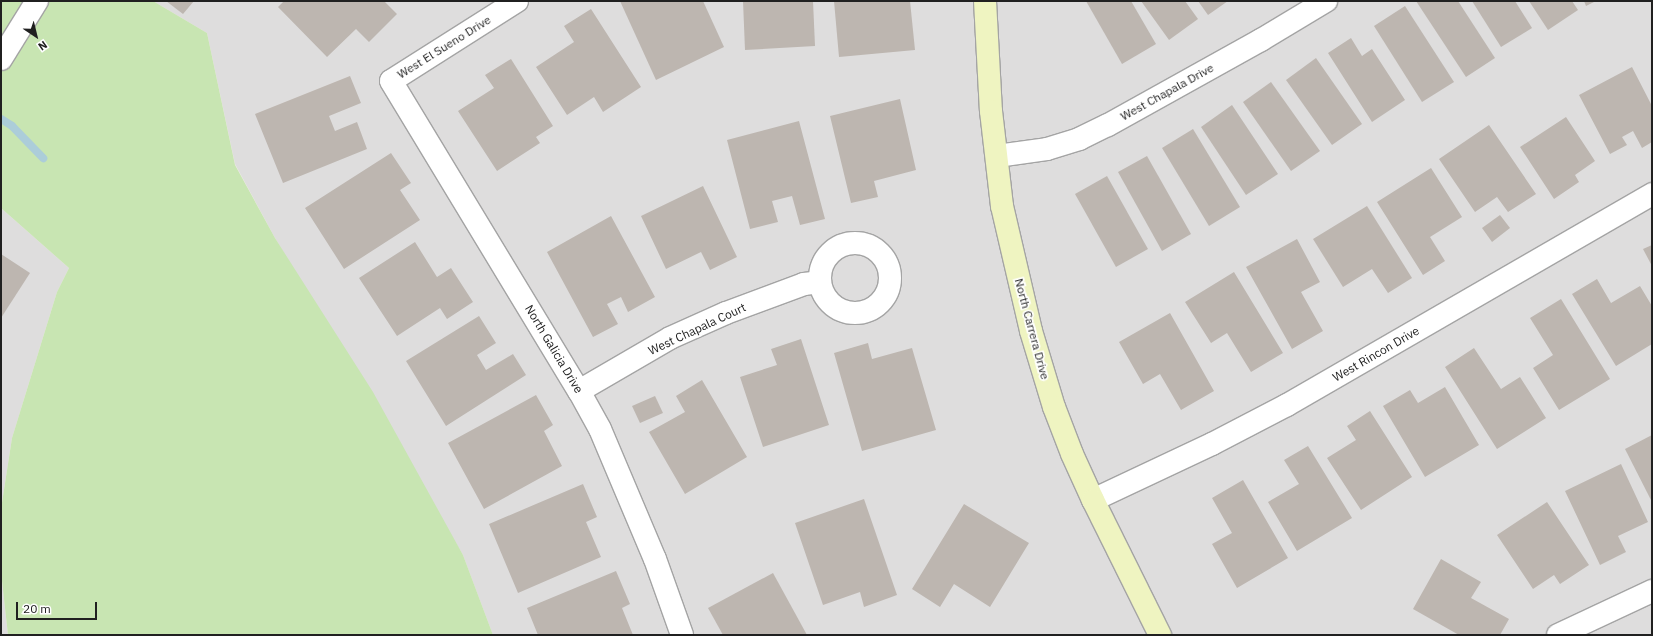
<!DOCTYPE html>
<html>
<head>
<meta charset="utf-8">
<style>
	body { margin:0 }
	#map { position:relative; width:1653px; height:636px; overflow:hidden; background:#f0ede7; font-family:"IBM Plex Sans",sans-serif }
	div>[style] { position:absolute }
	.residential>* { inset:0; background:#dedddd }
	.grass>* { inset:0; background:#c8e5b2 }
	.stream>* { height:8px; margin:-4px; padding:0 4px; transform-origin:4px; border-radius:4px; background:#accdd9 }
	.building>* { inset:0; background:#bdb6b0 }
	.roads { filter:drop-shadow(1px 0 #a4a4a4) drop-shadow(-1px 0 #a4a4a4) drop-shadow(0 1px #a4a4a4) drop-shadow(0 -1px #a4a4a4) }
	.street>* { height:22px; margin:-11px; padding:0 11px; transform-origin:11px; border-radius:11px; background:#fff }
	.street>.ring { margin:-11px; padding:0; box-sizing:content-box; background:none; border:22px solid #fff; border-radius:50% }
	.secondary>* { height:22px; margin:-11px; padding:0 11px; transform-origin:11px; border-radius:11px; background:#eff4c1 }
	span { translate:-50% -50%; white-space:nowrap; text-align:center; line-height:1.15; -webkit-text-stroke:3.5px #fff; paint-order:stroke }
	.street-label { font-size:12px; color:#202020 }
	.frame { position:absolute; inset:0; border:2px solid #202020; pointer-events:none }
	.north { position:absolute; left:16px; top:16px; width:40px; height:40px; -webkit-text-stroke:3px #fff; paint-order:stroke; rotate:145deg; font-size:11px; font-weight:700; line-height:16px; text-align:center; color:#202020 }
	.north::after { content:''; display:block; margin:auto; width:14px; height:18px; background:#202020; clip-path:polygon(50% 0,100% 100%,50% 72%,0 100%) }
	.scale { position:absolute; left:16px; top:602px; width:81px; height:18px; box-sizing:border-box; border:2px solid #202020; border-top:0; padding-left:5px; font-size:12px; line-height:14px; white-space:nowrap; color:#202020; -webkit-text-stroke:3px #fff; paint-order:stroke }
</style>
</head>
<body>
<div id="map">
	<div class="residential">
		<i style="clip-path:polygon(153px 1px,1652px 1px,1652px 635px,493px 635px,463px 555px,275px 238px,235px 164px,207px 33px)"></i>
		<i style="clip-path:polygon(1px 208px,69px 268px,57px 292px,12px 438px,1px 509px)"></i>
		<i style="clip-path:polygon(1px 572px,8px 635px,1px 635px)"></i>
	</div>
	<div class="grass">
		<i style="clip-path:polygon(1px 1px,153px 1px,207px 33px,235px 165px,275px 238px,373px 392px,463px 555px,493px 635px,8px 635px,1px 572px,1px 509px,12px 438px,57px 292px,69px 268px,1px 208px)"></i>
	</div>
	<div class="stream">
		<i style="left:1px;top:119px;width:13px;rotate:32deg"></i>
		<i style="left:12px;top:126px;width:45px;rotate:45.9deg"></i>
	</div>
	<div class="building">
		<i style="clip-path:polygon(166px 1px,194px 1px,183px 14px)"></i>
		<i style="clip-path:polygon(284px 1px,384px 1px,397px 14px,369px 42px,356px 29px,327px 57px,278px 7px)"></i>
		<i style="clip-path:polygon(620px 1px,703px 1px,724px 47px,656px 80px)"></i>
		<i style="clip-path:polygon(743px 1px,813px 1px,815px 46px,745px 50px)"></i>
		<i style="clip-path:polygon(834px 1px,910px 1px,915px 50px,839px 57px)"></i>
		<i style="clip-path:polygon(1086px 1px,1131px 1px,1156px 44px,1122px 64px)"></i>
		<i style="clip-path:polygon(1141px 1px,1185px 1px,1198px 19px,1169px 40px)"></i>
		<i style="clip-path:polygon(1198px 1px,1228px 1px,1208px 15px)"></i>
		<i style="clip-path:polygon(1416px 1px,1458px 1px,1495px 58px,1466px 77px)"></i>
		<i style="clip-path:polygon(1472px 1px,1515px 1px,1532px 28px,1501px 47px)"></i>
		<i style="clip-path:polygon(1529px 1px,1572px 1px,1578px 10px,1548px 30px)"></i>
		<i style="clip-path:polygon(1584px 1px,1596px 1px,1586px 6px)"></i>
		<i style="clip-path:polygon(1405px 6px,1454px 82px,1422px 102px,1374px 26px)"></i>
		<i style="clip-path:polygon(591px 9px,641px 87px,603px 112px,594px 97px,567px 115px,536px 67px,574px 42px,564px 26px)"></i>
		<i style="clip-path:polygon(1351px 38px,1362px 56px,1372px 49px,1405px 100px,1372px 122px,1328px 53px)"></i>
		<i style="clip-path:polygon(1316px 58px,1362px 124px,1332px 145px,1286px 80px)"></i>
		<i style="clip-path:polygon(511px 59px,553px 126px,536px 137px,540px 143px,497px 171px,458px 111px,494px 88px,485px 75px)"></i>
		<i style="clip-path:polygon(1632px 67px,1652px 106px,1652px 142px,1642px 148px,1633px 131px,1622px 137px,1627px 145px,1610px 154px,1579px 95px)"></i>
		<i style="clip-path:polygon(350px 76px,361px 103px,329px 116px,335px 131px,357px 122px,367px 149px,283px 183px,255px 114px)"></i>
		<i style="clip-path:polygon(1271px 82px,1320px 151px,1291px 171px,1243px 102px)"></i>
		<i style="clip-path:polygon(900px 99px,916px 170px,874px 181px,878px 197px,851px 203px,830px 116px)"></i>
		<i style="clip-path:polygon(1232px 105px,1278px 174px,1246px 195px,1201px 127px)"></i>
		<i style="clip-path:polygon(1566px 117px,1595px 161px,1575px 175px,1579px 182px,1554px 199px,1520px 147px)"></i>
		<i style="clip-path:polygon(799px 121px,825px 219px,800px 225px,792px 196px,772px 201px,778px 222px,750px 229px,727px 140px)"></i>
		<i style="clip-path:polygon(1489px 125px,1536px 194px,1508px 212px,1497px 197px,1475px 212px,1439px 159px)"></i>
		<i style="clip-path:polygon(1193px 129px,1240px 207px,1209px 226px,1162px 148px)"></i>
		<i style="clip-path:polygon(391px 153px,411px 183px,400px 190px,420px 220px,344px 269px,305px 208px)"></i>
		<i style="clip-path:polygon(1147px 156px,1191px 234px,1162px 251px,1118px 172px)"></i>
		<i style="clip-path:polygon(1431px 168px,1462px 217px,1430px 237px,1445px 261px,1423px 275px,1377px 202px)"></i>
		<i style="clip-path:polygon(1107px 176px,1148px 249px,1116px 267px,1075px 194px)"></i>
		<i style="clip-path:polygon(703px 186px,737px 257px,710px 270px,701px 252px,666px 269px,641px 216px)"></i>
		<i style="clip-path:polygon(1367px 206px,1412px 278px,1388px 293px,1372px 269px,1343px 287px,1313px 239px)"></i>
		<i style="clip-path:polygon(1500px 215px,1510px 228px,1492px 242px,1482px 228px)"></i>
		<i style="clip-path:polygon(611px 216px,655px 297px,628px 312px,621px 297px,607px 304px,618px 324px,593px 337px,547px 252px)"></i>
		<i style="clip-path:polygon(1297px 239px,1320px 282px,1301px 292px,1323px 331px,1292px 349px,1246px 267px)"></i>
		<i style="clip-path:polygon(415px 242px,437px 277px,451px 268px,473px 302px,447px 319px,440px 308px,397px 336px,359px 278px)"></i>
		<i style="clip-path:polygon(1652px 245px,1652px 266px,1643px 249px)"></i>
		<i style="clip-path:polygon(1px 254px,30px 273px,1px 318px)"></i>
		<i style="clip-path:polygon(1234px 272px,1283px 353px,1251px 372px,1227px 333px,1211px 343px,1185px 302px)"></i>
		<i style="clip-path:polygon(1597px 279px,1611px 303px,1640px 286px,1652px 306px,1652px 344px,1616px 366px,1572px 294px)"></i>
		<i style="clip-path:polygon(1561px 299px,1610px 379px,1559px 410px,1533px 368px,1553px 355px,1530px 318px)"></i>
		<i style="clip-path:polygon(1170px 313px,1214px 391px,1181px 410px,1160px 374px,1143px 384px,1119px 342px)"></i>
		<i style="clip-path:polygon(479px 316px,496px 343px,477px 355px,486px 370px,513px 354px,526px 375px,446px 426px,406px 361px)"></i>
		<i style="clip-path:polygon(801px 339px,829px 425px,763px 447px,740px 377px,777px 365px,771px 349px)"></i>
		<i style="clip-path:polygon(868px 343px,872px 359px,912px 348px,936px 430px,862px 451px,834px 353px)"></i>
		<i style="clip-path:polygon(1474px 348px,1501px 389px,1520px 377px,1546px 418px,1497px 449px,1445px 367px)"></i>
		<i style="clip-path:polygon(702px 380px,747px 457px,685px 494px,649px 432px,685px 412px,676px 396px)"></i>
		<i style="clip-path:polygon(1445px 387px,1479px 445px,1425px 477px,1383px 406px,1410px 390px,1418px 403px)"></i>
		<i style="clip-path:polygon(536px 395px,553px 425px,544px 431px,562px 466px,484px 509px,448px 443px)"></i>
		<i style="clip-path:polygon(655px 396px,663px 413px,640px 423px,632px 406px)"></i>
		<i style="clip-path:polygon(1370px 411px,1412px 477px,1361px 510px,1327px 458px,1356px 440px,1347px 426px)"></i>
		<i style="clip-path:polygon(1652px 435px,1652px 502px,1625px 449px)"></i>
		<i style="clip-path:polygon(1308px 446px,1352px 518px,1297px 551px,1268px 502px,1299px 484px,1284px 460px)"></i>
		<i style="clip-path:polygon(1621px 464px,1648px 522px,1618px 536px,1626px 552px,1600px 565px,1565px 491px)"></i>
		<i style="clip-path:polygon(1243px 480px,1288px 558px,1237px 588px,1212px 544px,1232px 533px,1212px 498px)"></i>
		<i style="clip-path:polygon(583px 484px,597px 517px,586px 522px,601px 557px,518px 593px,489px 524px)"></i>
		<i style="clip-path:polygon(864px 499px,897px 595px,864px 607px,860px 592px,823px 605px,795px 523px)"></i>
		<i style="clip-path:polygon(1547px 502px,1589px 565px,1560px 584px,1554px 575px,1533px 589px,1497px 535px)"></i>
		<i style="clip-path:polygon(964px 504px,1029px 543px,990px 607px,954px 584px,940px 607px,912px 589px)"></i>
		<i style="clip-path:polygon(1441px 559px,1481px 582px,1471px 598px,1509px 619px,1500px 635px,1459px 635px,1413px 609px)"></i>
		<i style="clip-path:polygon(616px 571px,630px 604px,622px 608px,633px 635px,538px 635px,527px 608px)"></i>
		<i style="clip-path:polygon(773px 573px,807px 635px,723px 635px,708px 608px)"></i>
	</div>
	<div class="roads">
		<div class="street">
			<i style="left:517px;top:1px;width:149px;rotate:147.6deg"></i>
			<i style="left:391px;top:81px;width:363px;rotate:58.8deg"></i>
			<i style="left:579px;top:391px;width:43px;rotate:61.1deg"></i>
			<i style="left:600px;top:429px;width:141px;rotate:67.1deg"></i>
			<i style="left:655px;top:559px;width:81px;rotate:70.4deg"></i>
			<i style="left:1px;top:59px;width:68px;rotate:-58.2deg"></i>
			<i style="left:997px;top:156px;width:50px;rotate:-8deg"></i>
			<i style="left:1047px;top:149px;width:34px;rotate:-17deg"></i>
			<i style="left:1079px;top:139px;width:32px;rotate:-26deg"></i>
			<i style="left:1108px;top:125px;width:175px;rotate:-29.1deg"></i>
			<i style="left:1261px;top:40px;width:76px;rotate:-31deg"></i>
			<i class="ring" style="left:820px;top:243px;width:48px;height:48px"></i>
			<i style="left:579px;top:391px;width:105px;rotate:-30.2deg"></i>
			<i style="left:670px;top:338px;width:61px;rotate:-24.1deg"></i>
			<i style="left:726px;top:313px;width:83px;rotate:-20.4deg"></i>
			<i style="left:804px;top:284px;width:16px;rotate:-7deg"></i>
			<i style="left:1093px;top:500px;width:132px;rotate:-25.2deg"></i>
			<i style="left:1212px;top:444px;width:85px;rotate:-27.5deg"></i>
			<i style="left:1287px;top:405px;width:422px;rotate:-30deg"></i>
			<i style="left:1558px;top:635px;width:104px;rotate:-25.1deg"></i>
		</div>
		<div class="secondary">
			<i style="left:985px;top:1px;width:110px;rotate:86.9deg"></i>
			<i style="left:991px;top:111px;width:96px;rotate:83.4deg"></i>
			<i style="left:1002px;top:206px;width:128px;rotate:76.9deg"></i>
			<i style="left:1031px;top:331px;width:79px;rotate:73.2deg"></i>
			<i style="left:1054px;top:407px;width:50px;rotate:69deg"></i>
			<i style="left:1072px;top:454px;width:51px;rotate:65.5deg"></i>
			<i style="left:1093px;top:500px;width:151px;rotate:63.6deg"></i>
		</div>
	</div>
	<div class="street-label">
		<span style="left:444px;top:47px;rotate:-32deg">West El Sueno Drive</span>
		<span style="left:1167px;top:92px;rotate:-29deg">West Chapala Drive</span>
		<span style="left:697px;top:329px;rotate:-25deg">West Chapala Court</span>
		<span style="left:1032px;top:329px;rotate:75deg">North Carrera Drive</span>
		<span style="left:554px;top:349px;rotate:59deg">North Galicia Drive</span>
		<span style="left:1376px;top:354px;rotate:-30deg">West Rincon Drive</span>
	</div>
	<div class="frame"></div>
	<div class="north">N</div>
	<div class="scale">20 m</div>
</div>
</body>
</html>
